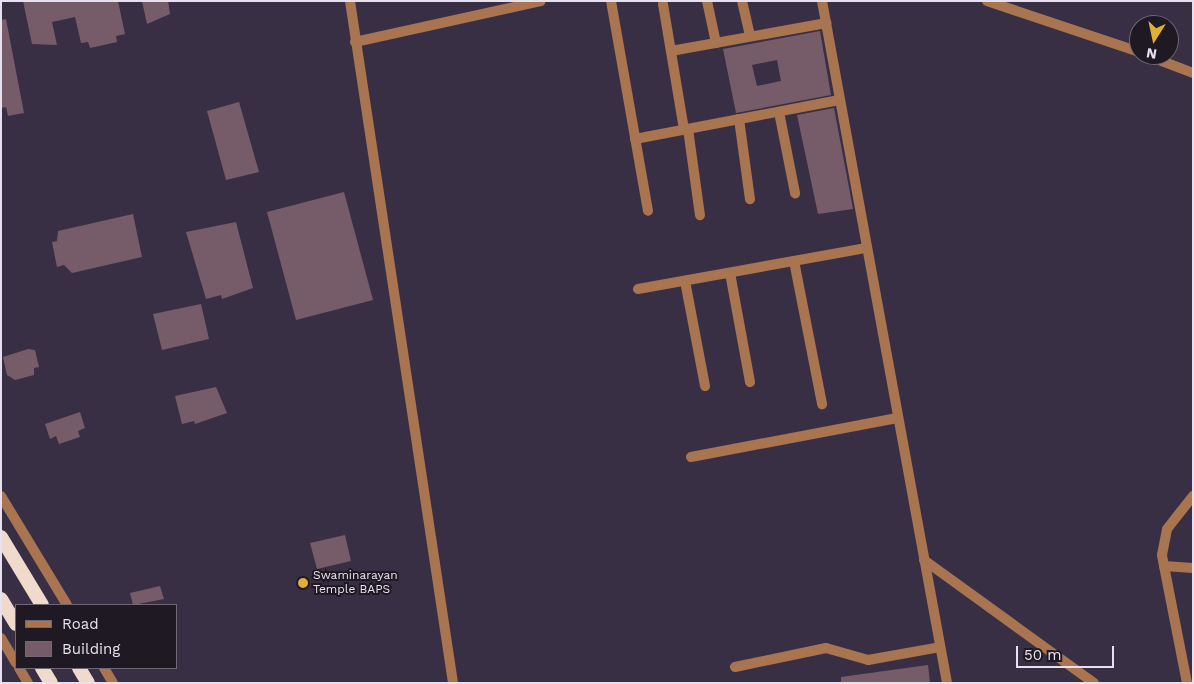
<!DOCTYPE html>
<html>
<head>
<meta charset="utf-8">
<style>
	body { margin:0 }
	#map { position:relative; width:1194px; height:684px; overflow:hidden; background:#392f44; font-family:"Work Sans",sans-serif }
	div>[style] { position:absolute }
	.building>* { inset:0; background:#765c69 }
	.minor>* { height:10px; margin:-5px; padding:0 5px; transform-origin:5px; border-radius:5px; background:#a97450 }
	.tertiary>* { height:10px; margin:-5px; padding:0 5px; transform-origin:5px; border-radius:5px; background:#a97450 }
	.trunk>* { height:14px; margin:-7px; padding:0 7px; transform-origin:7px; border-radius:7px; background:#f0dacb }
	.dots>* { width:14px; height:14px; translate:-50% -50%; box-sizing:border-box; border:2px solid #1e1923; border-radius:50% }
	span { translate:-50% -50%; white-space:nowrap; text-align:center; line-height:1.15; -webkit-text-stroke:4px #1e1923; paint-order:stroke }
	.poi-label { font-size:12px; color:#e7e0ee }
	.left { translate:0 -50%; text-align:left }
	.frame { position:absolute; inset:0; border:2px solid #e7e0ee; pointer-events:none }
	.legend { position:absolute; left:15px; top:604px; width:162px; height:65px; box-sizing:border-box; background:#1e1923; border:1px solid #6e6974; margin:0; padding:6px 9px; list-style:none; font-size:15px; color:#e7e0ee }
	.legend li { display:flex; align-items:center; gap:10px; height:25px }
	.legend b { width:25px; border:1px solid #6e6974 }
	.north { position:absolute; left:1129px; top:15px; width:50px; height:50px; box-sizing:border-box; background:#1e1923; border:1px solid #6e6974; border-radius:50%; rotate:190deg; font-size:14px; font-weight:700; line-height:20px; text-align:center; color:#e7e0ee }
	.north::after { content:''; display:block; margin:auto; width:18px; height:22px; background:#e2af34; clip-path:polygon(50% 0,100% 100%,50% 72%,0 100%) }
	.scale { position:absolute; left:1016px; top:646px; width:98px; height:22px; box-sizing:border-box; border:2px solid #e7e0ee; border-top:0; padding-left:6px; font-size:15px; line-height:18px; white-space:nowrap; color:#e7e0ee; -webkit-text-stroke:4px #1e1923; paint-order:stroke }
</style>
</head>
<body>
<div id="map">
	<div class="building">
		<i style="clip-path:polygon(23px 1px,118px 1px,125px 34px,116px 36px,117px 42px,90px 48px,88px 42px,81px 43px,75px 17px,52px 22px,57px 45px,32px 44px)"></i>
		<i style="clip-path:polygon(142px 1px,168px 1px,170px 14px,147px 24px)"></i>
		<i style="clip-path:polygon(6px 19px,24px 113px,8px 116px,6px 107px,1px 108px,1px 20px)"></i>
		<i style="clip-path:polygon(evenodd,820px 31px,831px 95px,736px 113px,723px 49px,820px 31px,777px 60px,781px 81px,757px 86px,752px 65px,777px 60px)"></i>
		<i style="clip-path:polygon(239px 102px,259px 172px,226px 180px,207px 111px)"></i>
		<i style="clip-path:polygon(834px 108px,853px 209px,818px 214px,797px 115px)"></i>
		<i style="clip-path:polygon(344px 192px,373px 300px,296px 320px,267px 212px)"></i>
		<i style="clip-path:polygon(133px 214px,142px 257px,72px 273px,64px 265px,57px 267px,52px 242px,57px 241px,58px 231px)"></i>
		<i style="clip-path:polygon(236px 222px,253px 288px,222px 299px,221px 295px,206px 299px,186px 232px)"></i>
		<i style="clip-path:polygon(201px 304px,209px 339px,162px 350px,153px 314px)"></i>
		<i style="clip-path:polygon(28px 349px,35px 350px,39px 367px,34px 368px,34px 375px,15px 380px,7px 375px,3px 357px)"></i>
		<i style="clip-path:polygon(216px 387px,227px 413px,195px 424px,194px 421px,182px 424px,175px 396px)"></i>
		<i style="clip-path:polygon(80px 412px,85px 428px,78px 431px,80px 437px,59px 444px,56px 436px,50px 439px,45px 424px)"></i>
		<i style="clip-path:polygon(345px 535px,351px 561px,317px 569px,310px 543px)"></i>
		<i style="clip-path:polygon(160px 586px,164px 599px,133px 605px,130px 593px)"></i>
		<i style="clip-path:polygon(928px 665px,930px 683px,841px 683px,841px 677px)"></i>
	</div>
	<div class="minor">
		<i style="left:611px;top:1px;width:213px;rotate:80deg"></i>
		<i style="left:707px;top:1px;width:43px;rotate:77.9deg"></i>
		<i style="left:742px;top:1px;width:36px;rotate:77deg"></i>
		<i style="left:987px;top:1px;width:160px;rotate:18.5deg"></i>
		<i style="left:663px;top:4px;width:128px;rotate:80.5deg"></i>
		<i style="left:355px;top:42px;width:190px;rotate:-12.4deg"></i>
		<i style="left:671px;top:51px;width:158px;rotate:-10.2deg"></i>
		<i style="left:1146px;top:55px;width:50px;rotate:21deg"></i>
		<i style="left:779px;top:112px;width:83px;rotate:78.8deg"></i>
		<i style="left:739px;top:119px;width:81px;rotate:82.2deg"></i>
		<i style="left:688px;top:129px;width:87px;rotate:82.1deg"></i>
		<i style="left:635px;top:139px;width:208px;rotate:-10.8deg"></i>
		<i style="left:794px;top:261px;width:146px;rotate:78.9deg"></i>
		<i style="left:730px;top:273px;width:111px;rotate:79.6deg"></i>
		<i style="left:685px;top:281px;width:107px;rotate:79.2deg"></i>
		<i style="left:638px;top:289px;width:232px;rotate:-10.2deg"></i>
		<i style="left:691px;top:457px;width:210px;rotate:-10.7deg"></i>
		<i style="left:924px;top:560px;width:210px;rotate:35.9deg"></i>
		<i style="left:1164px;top:566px;width:29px;rotate:4deg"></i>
		<i style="left:735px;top:667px;width:93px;rotate:-11.8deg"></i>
		<i style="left:826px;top:648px;width:44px;rotate:15.9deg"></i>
		<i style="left:868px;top:660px;width:73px;rotate:-10.2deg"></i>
		<i style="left:1187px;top:683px;width:130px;rotate:-101.1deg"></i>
		<i style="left:1162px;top:555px;width:26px;rotate:-79deg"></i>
		<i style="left:1167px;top:529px;width:42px;rotate:-51.8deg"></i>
	</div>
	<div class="tertiary">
		<i style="left:350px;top:1px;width:690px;rotate:81.41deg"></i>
		<i style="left:822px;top:1px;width:693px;rotate:79.61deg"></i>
		<i style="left:1px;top:496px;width:127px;rotate:58.8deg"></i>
		<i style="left:1px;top:638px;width:29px;rotate:59deg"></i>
		<i style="left:19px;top:668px;width:17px;rotate:59deg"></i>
		<i style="left:104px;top:668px;width:17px;rotate:59deg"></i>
	</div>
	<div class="trunk">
		<i style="left:1px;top:537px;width:79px;rotate:58.9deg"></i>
		<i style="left:1px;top:599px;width:29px;rotate:59deg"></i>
		<i style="left:42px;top:668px;width:17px;rotate:59deg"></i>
		<i style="left:79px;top:668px;width:17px;rotate:59deg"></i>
	</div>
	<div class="dots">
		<i style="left:303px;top:583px;background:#e2af34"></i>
	</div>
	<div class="poi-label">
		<span class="left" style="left:313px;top:583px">Swaminarayan<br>Temple BAPS</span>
	</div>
	<div class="frame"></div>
	<ul class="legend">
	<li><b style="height:6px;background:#a97450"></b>Road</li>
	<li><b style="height:14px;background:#765c69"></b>Building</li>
	</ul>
	<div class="north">N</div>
	<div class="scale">50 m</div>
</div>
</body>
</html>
